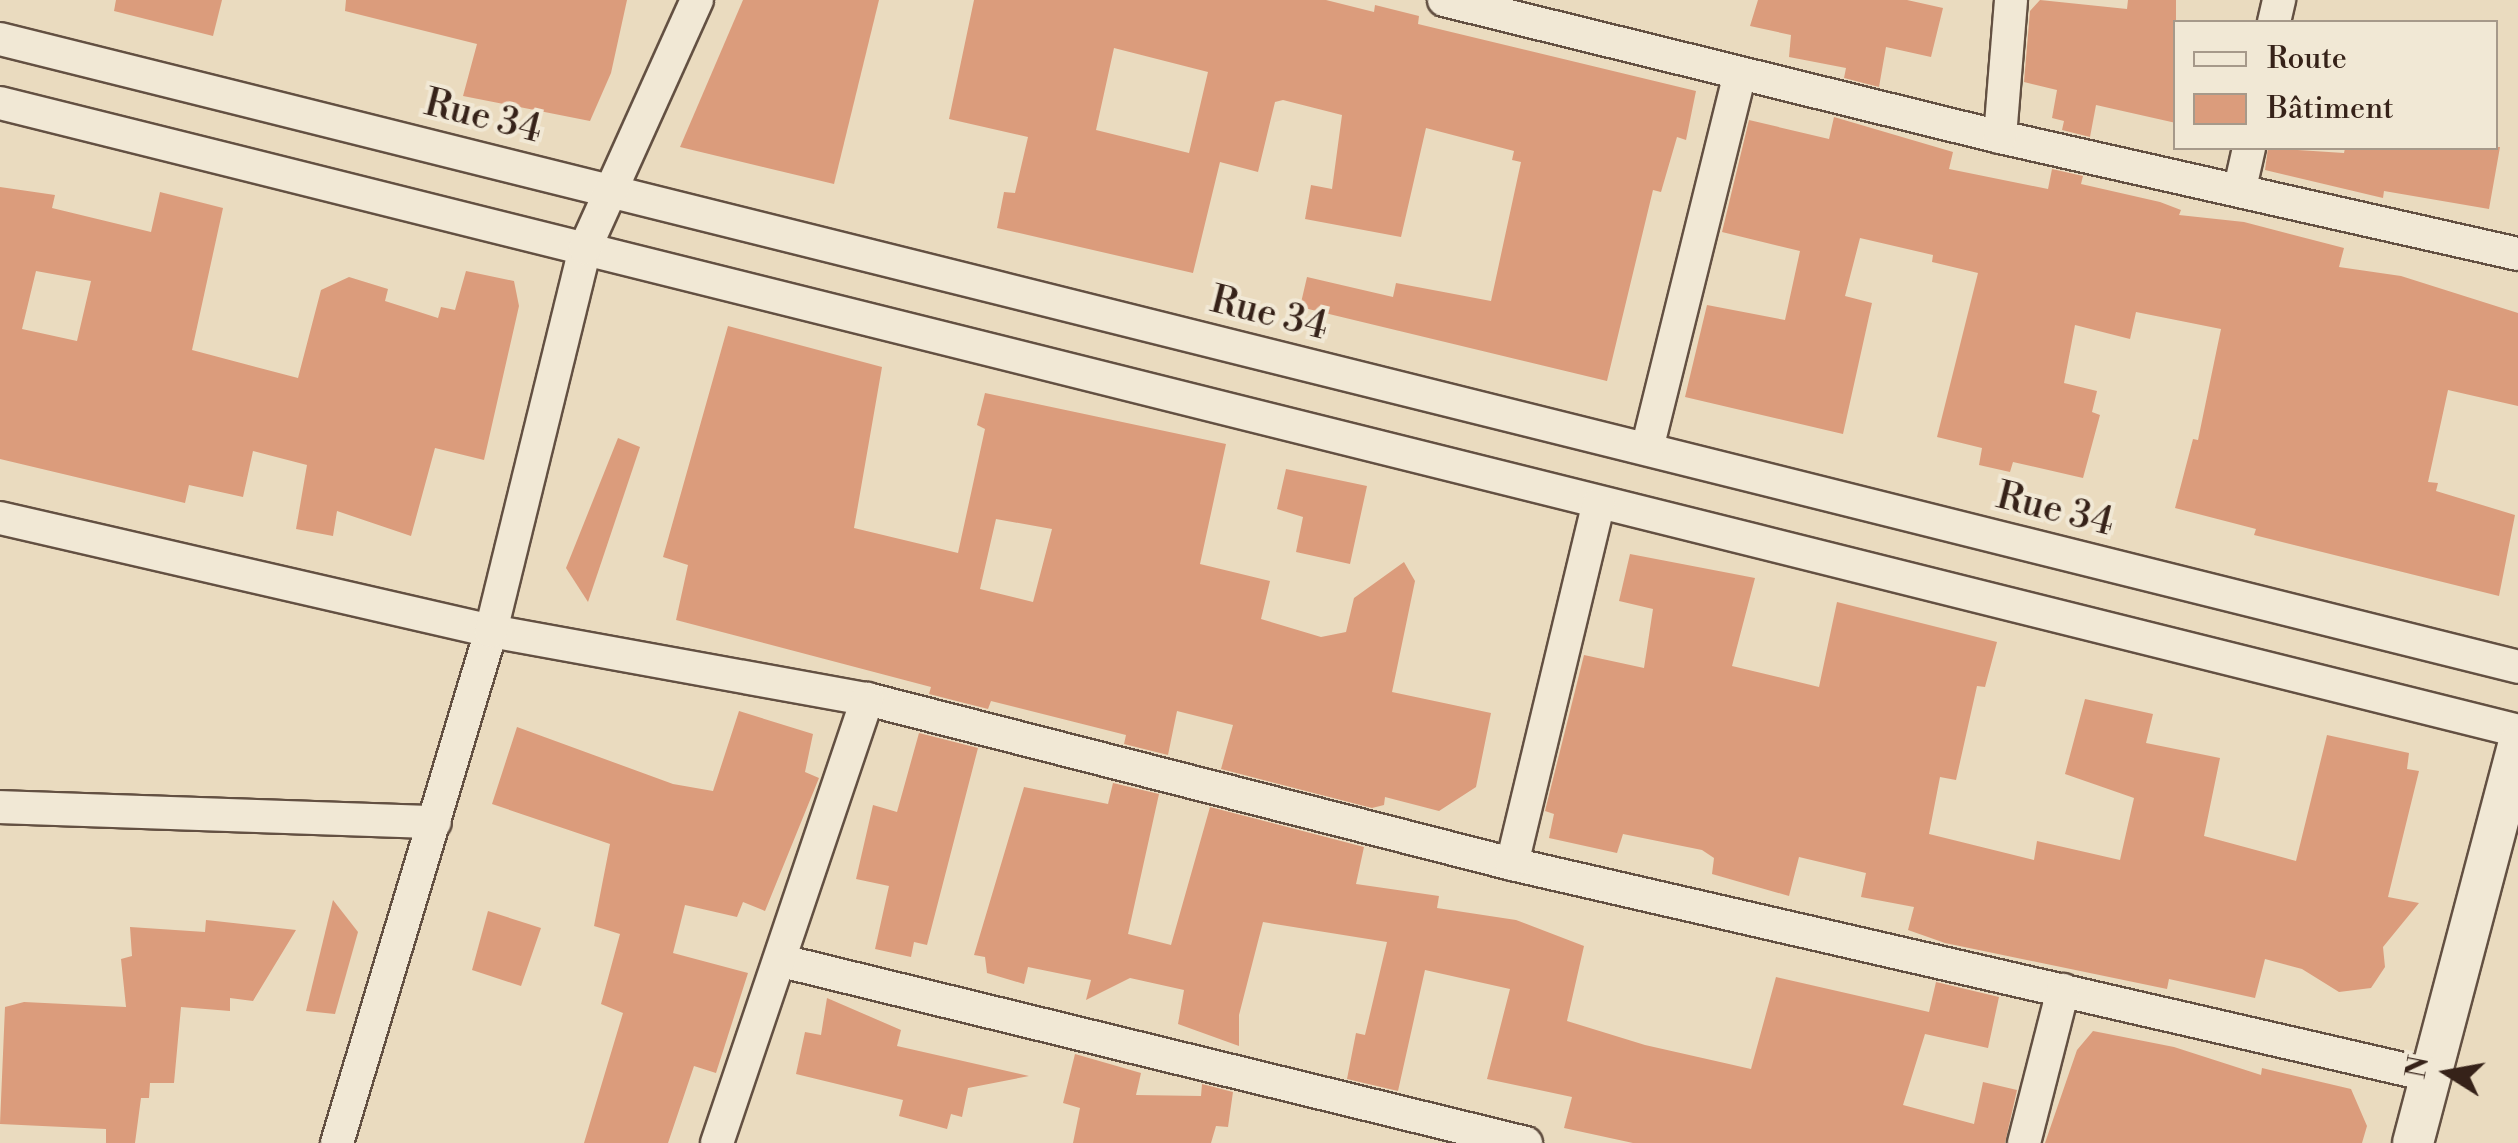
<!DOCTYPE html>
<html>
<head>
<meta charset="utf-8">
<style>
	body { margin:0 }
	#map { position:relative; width:2518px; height:1143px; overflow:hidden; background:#eadbbf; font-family:"Libre Bodoni",serif }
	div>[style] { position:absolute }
	.building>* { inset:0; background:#db9c7c }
	.roads { filter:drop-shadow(2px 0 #635042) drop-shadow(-2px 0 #635042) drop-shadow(0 2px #635042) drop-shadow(0 -2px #635042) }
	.minor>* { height:32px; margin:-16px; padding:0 16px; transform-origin:16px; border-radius:16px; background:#f1e8d5 }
	.tertiary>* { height:40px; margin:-20px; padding:0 20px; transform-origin:20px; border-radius:20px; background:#f1e8d5 }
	span { translate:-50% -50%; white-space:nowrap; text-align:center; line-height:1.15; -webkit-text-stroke:8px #f1e8d5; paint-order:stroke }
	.street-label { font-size:38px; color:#362219 }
	.legend { position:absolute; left:2173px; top:20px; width:325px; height:130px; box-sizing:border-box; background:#f1e8d5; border:2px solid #a6998a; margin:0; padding:12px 18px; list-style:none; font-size:30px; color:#362219 }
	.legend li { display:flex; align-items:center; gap:20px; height:50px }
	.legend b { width:50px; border:2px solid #a6998a }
	.north { position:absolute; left:2398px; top:1023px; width:100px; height:100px; -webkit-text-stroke:8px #f1e8d5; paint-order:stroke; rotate:281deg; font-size:28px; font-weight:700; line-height:40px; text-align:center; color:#362219 }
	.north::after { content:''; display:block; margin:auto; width:35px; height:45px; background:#362219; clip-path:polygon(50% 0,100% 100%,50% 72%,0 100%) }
</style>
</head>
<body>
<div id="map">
	<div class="building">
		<i style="clip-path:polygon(116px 0,222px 0,213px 36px,114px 11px)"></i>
		<i style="clip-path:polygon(346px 0,627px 0,611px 73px,590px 121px,463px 96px,477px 44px,345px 11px)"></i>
		<i style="clip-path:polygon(743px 0,879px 0,834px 184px,680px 147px)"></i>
		<i style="clip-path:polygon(evenodd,974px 0,1326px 0,1374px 12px,1375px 5px,1419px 16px,1418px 24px,1696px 91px,1686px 140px,1677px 137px,1661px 192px,1653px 190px,1607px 381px,1300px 307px,1307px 277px,1393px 297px,1396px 283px,1491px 301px,1521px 162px,1512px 160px,1514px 151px,1426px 128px,1401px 237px,1305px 219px,1311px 185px,1332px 189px,1342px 115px,1283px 100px,1275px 102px,1258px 172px,1220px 162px,1193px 273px,997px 228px,1004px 192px,1015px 193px,1028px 137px,949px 119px,974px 0,1114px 48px,1208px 72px,1189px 153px,1096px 130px,1114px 48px)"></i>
		<i style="clip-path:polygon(1758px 0,1907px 0,1943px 8px,1931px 57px,1886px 47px,1879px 87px,1844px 78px,1846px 68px,1789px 57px,1791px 35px,1750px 26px)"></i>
		<i style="clip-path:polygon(2040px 0,2127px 9px,2128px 0,2176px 0,2176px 123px,2096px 105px,2090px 137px,2062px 130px,2064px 121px,2052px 118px,2057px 90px,2024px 82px,2030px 11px)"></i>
		<i style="clip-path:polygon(1834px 117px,1953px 152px,1949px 169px,2048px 189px,2052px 169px,2083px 176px,2081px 184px,2160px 202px,2181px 210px,2179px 215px,2244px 222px,2344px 248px,2339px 267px,2401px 276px,2518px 313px,2518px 406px,2448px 390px,2428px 482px,2438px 483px,2436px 491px,2515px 515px,2499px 596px,2254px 535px,2256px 529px,2175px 508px,2193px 439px,2198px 440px,2221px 329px,2136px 312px,2130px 339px,2075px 325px,2064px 383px,2097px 391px,2092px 412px,2100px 415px,2083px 478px,2013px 462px,2010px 472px,1979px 465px,1982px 448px,1937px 437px,1978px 273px,1932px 262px,1933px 255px,1860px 238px,1845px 296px,1872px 303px,1843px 434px,1685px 397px,1707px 305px,1785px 320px,1800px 251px,1722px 232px,1749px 120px,1829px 139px)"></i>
		<i style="clip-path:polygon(2500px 147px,2489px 209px,2384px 191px,2383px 198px,2265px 170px,2268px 148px,2344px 153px,2345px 148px)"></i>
		<i style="clip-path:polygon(evenodd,0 187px,55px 195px,52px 208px,151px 232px,160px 192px,223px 208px,192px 350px,298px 378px,321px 290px,349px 277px,388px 289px,385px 301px,438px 318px,441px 307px,455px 310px,466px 271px,514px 281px,519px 306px,484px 460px,435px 448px,411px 536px,337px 511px,333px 536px,296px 529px,307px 465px,253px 451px,243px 497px,189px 485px,185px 503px,0 459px,0 187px,36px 271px,91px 281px,77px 341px,22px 329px,36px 271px)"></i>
		<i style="clip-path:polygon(evenodd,728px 326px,882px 367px,854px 528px,958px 553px,985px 429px,977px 425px,985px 393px,1226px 444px,1200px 564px,1270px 581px,1261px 619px,1321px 637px,1346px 632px,1354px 598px,1404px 562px,1415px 581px,1392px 692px,1491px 713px,1476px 787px,1439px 811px,1385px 797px,1384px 805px,1372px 808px,1221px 769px,1233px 725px,1177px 711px,1168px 755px,1124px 744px,1126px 735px,991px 701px,988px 709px,929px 694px,931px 687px,676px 620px,688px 565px,663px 557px,728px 326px,996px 519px,1052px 529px,1033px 602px,980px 589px,996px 519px)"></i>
		<i style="clip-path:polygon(618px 438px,640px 447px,588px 602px,566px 568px)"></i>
		<i style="clip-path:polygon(1286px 469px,1367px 486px,1350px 564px,1296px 552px,1303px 517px,1277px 509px)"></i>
		<i style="clip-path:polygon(1630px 554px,1755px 578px,1732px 666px,1819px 687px,1837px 602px,1997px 642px,1985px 687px,1977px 686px,1956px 780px,1940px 777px,1929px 834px,2034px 860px,2037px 841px,2120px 860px,2134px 798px,2065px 774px,2085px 699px,2153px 714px,2146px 743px,2220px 758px,2204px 836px,2296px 861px,2327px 735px,2409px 753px,2407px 769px,2419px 771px,2388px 897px,2419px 903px,2383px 947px,2385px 967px,2371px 988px,2339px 992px,2302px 969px,2265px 959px,2255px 998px,2169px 979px,2167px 989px,1945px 943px,1908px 930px,1914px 907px,1861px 897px,1866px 873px,1799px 857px,1789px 896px,1712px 874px,1714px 858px,1702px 850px,1623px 834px,1617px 853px,1549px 838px,1554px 814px,1545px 811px,1584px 655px,1644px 668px,1653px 609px,1619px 601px)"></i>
		<i style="clip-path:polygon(739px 711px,813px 734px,805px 772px,819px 778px,765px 911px,743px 902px,737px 917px,685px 905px,673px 953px,748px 973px,716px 1073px,694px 1066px,668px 1143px,584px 1143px,623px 1013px,601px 1004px,620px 934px,594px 926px,610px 844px,492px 804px,517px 727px,673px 784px,713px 791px)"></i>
		<i style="clip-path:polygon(919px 733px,978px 748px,927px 945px,914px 942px,911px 957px,875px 949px,889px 886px,856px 879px,873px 805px,897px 812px)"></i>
		<i style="clip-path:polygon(1113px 783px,1159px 794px,1128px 934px,1171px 945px,1210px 807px,1364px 847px,1356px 884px,1439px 896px,1437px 908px,1516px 920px,1584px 946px,1567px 1021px,1645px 1045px,1751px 1069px,1776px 977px,1929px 1012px,1936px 982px,1999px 997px,1988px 1048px,1925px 1034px,1903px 1105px,1974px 1124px,1983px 1082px,2017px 1090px,2005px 1143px,1633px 1143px,1564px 1128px,1572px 1097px,1487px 1079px,1510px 989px,1425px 970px,1398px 1091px,1347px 1079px,1356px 1033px,1365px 1035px,1387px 942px,1263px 922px,1239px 1015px,1239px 1046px,1178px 1024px,1184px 990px,1130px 978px,1086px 1000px,1091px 980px,1028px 967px,1024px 984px,987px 973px,985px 957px,974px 955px,1024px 787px,1108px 804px)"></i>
		<i style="clip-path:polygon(333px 900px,358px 932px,335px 1014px,306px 1011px)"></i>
		<i style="clip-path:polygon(488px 911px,541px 928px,521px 986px,472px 970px)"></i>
		<i style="clip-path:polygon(206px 920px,296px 930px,253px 1001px,230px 998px,230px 1011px,181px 1007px,174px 1083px,150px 1083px,149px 1098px,141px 1098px,135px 1143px,106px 1143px,106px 1129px,0 1124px,5px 1007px,24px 1002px,126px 1007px,121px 959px,132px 956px,130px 927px,205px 932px)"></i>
		<i style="clip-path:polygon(827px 998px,901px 1030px,897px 1046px,1029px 1076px,968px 1088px,962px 1117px,951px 1114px,947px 1129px,899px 1116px,903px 1100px,796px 1074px,805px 1032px,821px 1035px)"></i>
		<i style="clip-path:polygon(2093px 1031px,2174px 1047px,2261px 1075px,2262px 1068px,2351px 1089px,2367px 1126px,2362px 1143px,2045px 1143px,2077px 1050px)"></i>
		<i style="clip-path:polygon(1075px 1054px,1141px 1073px,1136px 1095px,1201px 1096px,1202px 1084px,1233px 1092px,1228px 1127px,1216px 1126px,1211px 1143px,1073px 1143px,1080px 1108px,1063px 1103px)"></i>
	</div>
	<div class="roads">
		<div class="minor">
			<i style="left:1444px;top:0;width:573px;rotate:13.84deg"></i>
			<i style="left:2000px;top:137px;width:531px;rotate:12.73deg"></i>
			<i style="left:2274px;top:22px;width:23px;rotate:-77deg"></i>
			<i style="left:0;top:39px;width:2595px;rotate:14deg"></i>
			<i style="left:0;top:103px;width:2595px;rotate:14deg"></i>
			<i style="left:2000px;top:137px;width:137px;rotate:-85.4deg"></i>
			<i style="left:2240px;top:188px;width:41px;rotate:-77.3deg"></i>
			<i style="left:1647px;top:449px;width:387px;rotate:-76.1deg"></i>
			<i style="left:0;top:518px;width:504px;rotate:12.96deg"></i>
			<i style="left:491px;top:631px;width:382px;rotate:10.3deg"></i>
			<i style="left:867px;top:699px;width:666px;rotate:14.35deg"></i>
			<i style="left:1512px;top:864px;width:941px;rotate:12.96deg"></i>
			<i style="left:0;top:807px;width:435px;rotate:2deg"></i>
			<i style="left:1512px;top:864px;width:371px;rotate:-76.5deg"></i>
			<i style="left:782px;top:961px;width:766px;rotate:13.75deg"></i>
			<i style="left:337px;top:1143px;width:535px;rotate:-73.26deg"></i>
			<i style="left:491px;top:631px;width:394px;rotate:-76.2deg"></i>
			<i style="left:585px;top:248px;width:272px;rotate:-65.7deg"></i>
			<i style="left:717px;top:1143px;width:469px;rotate:-71.3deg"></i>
			<i style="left:2024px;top:1143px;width:158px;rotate:-75.7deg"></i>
		</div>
		<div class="tertiary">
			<i style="left:2413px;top:1143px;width:411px;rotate:-75.2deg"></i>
		</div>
	</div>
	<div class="street-label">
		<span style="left:483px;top:117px;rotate:14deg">Rue 34</span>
		<span style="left:1269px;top:314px;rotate:14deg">Rue 34</span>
		<span style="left:2055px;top:510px;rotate:14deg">Rue 34</span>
	</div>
	<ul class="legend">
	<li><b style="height:12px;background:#f1e8d5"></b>Route</li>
	<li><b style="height:28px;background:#db9c7c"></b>Bâtiment</li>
	</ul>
	<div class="north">N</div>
</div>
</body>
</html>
